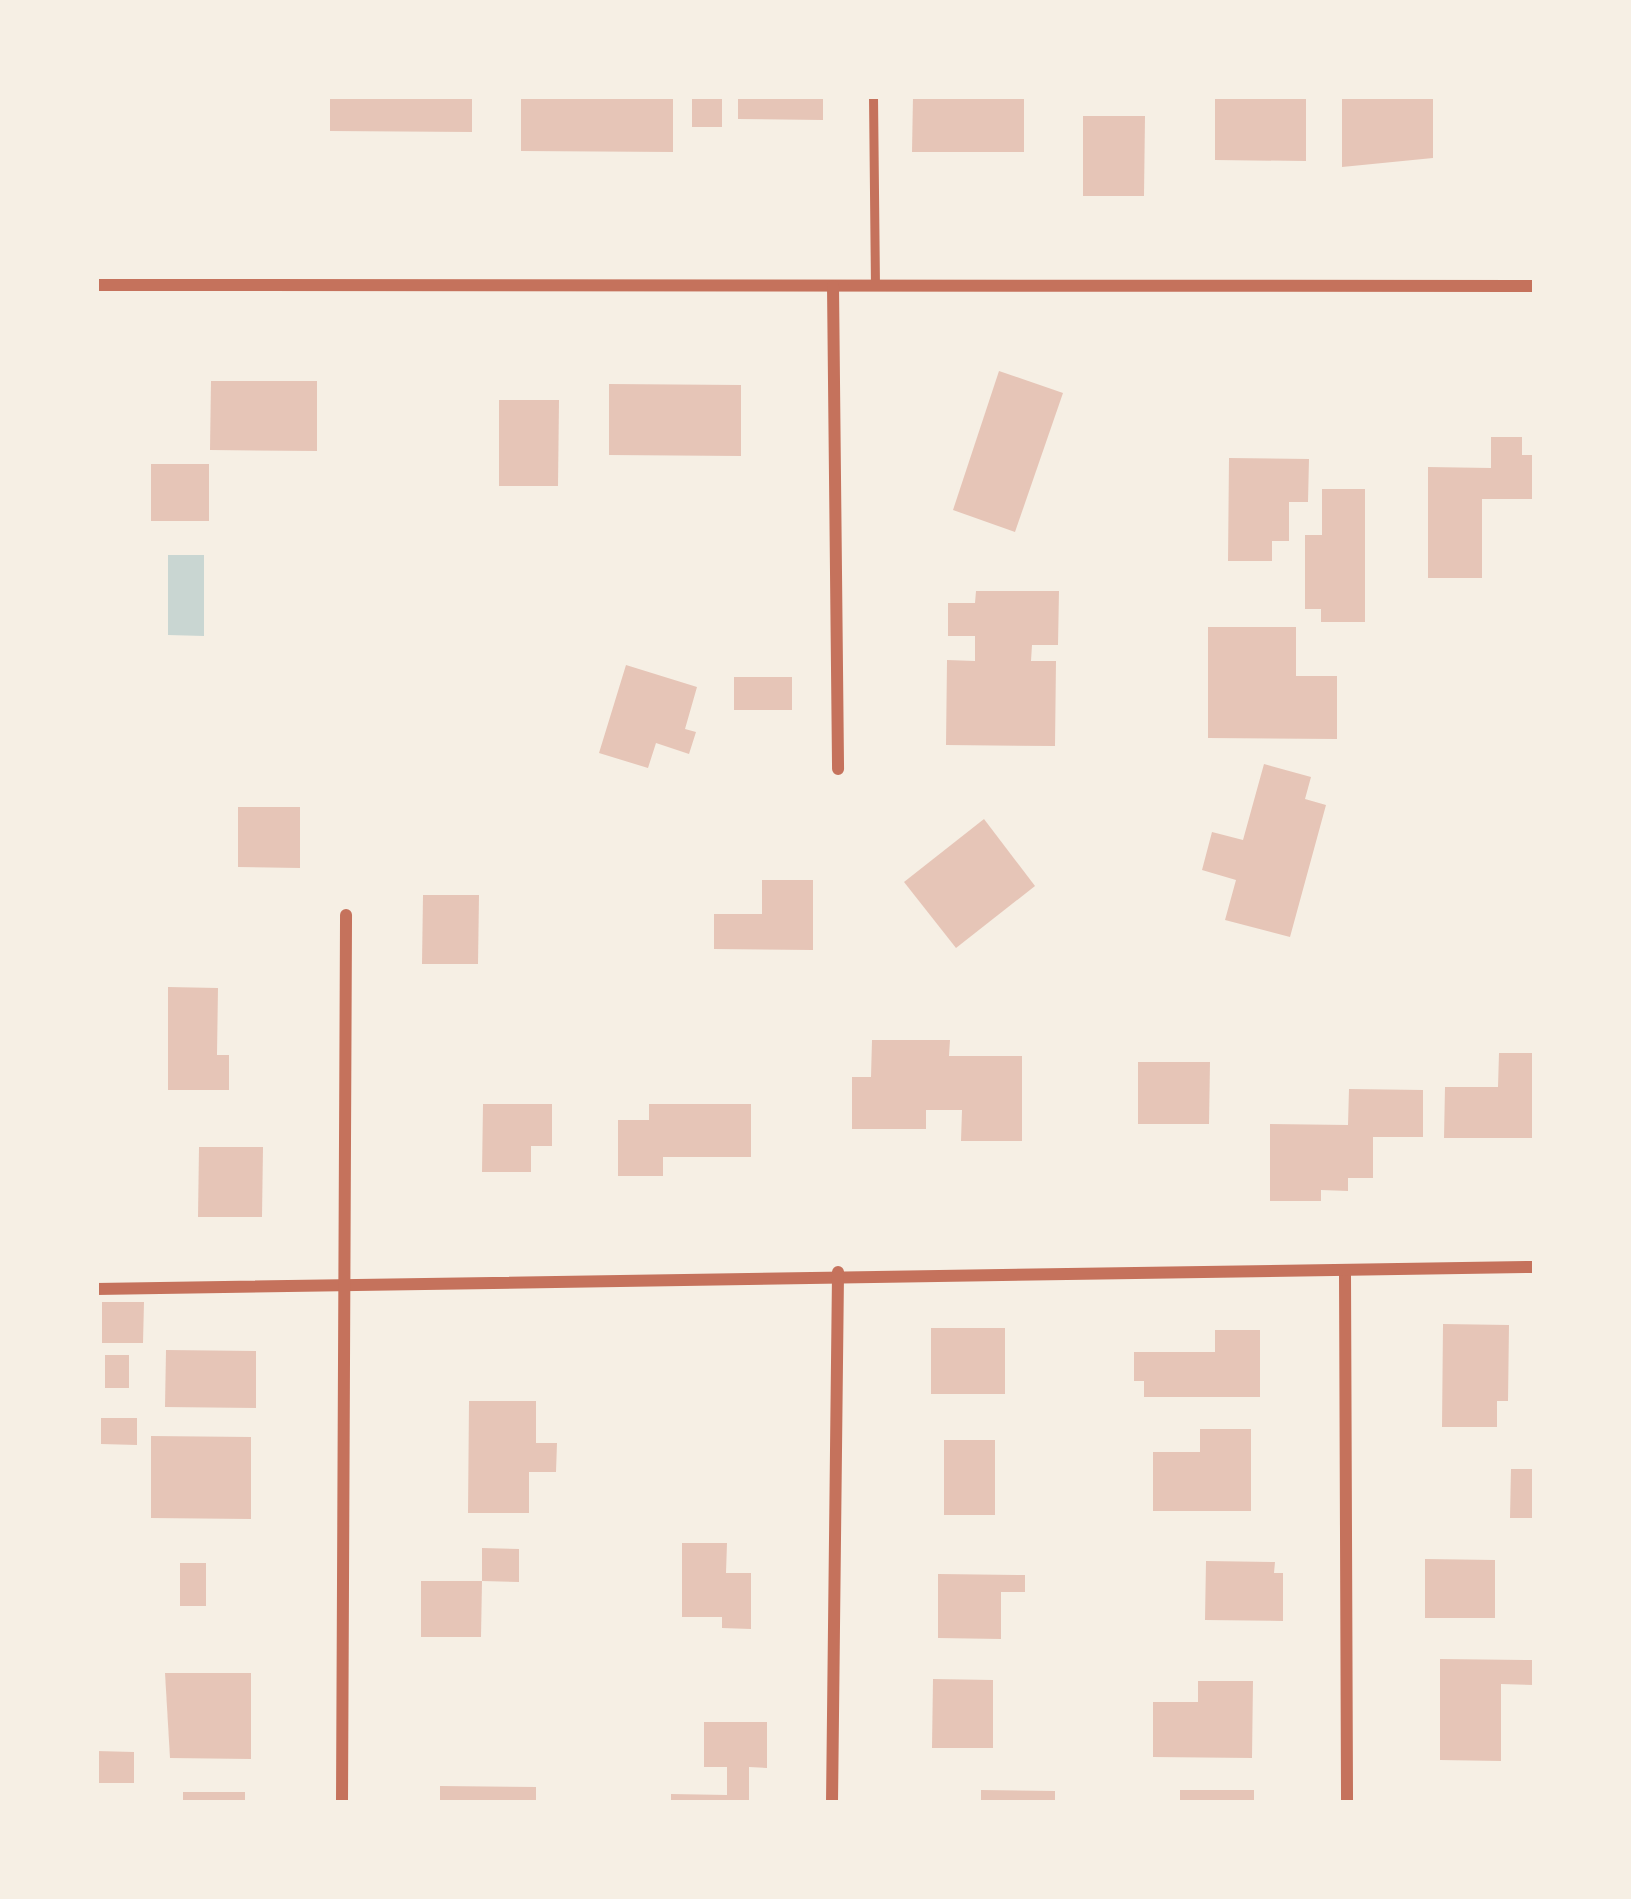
<!DOCTYPE html>
<html>
<head>
<meta charset="utf-8">
<style>
	body { margin:0 }
	#map { position:relative; width:1631px; height:1899px; overflow:hidden; background:#f6efe4; font-family:Poppins,sans-serif }
	div>[style] { position:absolute }
	.water>* { inset:0; background:#c9d6d2 }
	.building>* { inset:0; background:#e6c5b7 }
	.service>* { height:9px; margin:-4.5px; padding:0 4.5px; transform-origin:4.5px; border-radius:4.5px; background:#c5725c }
	.minor>* { height:12px; margin:-6px; padding:0 6px; transform-origin:6px; border-radius:6px; background:#c5725c }
	span { translate:-50% -50%; white-space:nowrap; text-align:center; line-height:1.15; -webkit-text-stroke:10px #f6efe4; paint-order:stroke }
	.frame { position:absolute; inset:0; border:99px solid #f6efe4; pointer-events:none }
</style>
</head>
<body>
<div id="map">
	<div class="water">
		<i style="clip-path:polygon(168px 555px,204px 555px,204px 636px,168px 635px)"></i>
	</div>
	<div class="building">
		<i style="clip-path:polygon(330px 96px,472px 96px,472px 132px,330px 131px)"></i>
		<i style="clip-path:polygon(521px 96px,673px 96px,673px 152px,521px 151px)"></i>
		<i style="clip-path:polygon(692px 96px,722px 96px,722px 127px,692px 127px)"></i>
		<i style="clip-path:polygon(738px 96px,823px 96px,823px 120px,738px 119px)"></i>
		<i style="clip-path:polygon(913px 96px,1024px 96px,1024px 152px,912px 152px)"></i>
		<i style="clip-path:polygon(1215px 96px,1306px 96px,1306px 161px,1215px 160px)"></i>
		<i style="clip-path:polygon(1342px 96px,1433px 96px,1433px 158px,1342px 167px)"></i>
		<i style="clip-path:polygon(1083px 116px,1145px 116px,1144px 196px,1083px 196px)"></i>
		<i style="clip-path:polygon(999px 371px,1063px 393px,1015px 532px,953px 510px)"></i>
		<i style="clip-path:polygon(211px 381px,317px 381px,317px 451px,210px 450px)"></i>
		<i style="clip-path:polygon(609px 384px,741px 385px,741px 456px,609px 455px)"></i>
		<i style="clip-path:polygon(499px 400px,559px 400px,558px 486px,499px 486px)"></i>
		<i style="clip-path:polygon(1491px 437px,1522px 437px,1522px 455px,1535px 455px,1535px 499px,1482px 499px,1482px 578px,1428px 578px,1428px 467px,1491px 468px)"></i>
		<i style="clip-path:polygon(1229px 458px,1309px 459px,1308px 502px,1289px 502px,1289px 541px,1272px 541px,1272px 561px,1228px 561px)"></i>
		<i style="clip-path:polygon(151px 464px,209px 464px,209px 521px,151px 521px)"></i>
		<i style="clip-path:polygon(1322px 489px,1365px 489px,1365px 622px,1321px 622px,1321px 609px,1305px 609px,1305px 535px,1322px 535px)"></i>
		<i style="clip-path:polygon(976px 591px,1059px 591px,1058px 645px,1032px 645px,1031px 661px,1056px 661px,1055px 746px,946px 745px,947px 660px,975px 661px,975px 636px,948px 636px,948px 603px,975px 603px)"></i>
		<i style="clip-path:polygon(1208px 627px,1296px 627px,1296px 676px,1337px 676px,1337px 739px,1208px 738px)"></i>
		<i style="clip-path:polygon(626px 665px,697px 687px,685px 729px,696px 732px,689px 754px,656px 743px,648px 768px,599px 753px)"></i>
		<i style="clip-path:polygon(734px 677px,792px 677px,792px 710px,734px 710px)"></i>
		<i style="clip-path:polygon(1264px 764px,1311px 777px,1305px 799px,1326px 805px,1290px 937px,1225px 920px,1236px 880px,1202px 870px,1212px 832px,1243px 840px)"></i>
		<i style="clip-path:polygon(238px 807px,300px 807px,300px 868px,238px 867px)"></i>
		<i style="clip-path:polygon(984px 819px,1035px 886px,956px 948px,904px 882px)"></i>
		<i style="clip-path:polygon(762px 880px,813px 880px,813px 950px,714px 949px,714px 914px,762px 914px)"></i>
		<i style="clip-path:polygon(423px 895px,479px 895px,478px 964px,422px 964px)"></i>
		<i style="clip-path:polygon(168px 987px,218px 988px,217px 1055px,229px 1055px,229px 1090px,168px 1090px)"></i>
		<i style="clip-path:polygon(872px 1040px,950px 1040px,949px 1056px,1022px 1056px,1022px 1141px,961px 1141px,962px 1110px,926px 1110px,926px 1129px,852px 1129px,852px 1077px,871px 1077px)"></i>
		<i style="clip-path:polygon(1499px 1053px,1535px 1053px,1535px 1138px,1444px 1138px,1445px 1087px,1498px 1087px)"></i>
		<i style="clip-path:polygon(1138px 1062px,1210px 1062px,1209px 1124px,1138px 1124px)"></i>
		<i style="clip-path:polygon(1349px 1089px,1423px 1090px,1423px 1137px,1373px 1137px,1373px 1178px,1348px 1178px,1348px 1191px,1321px 1190px,1321px 1201px,1270px 1201px,1270px 1124px,1348px 1125px)"></i>
		<i style="clip-path:polygon(483px 1104px,552px 1104px,552px 1146px,531px 1146px,531px 1172px,482px 1172px)"></i>
		<i style="clip-path:polygon(649px 1104px,751px 1104px,751px 1157px,663px 1157px,663px 1176px,618px 1176px,618px 1120px,649px 1120px)"></i>
		<i style="clip-path:polygon(199px 1147px,263px 1147px,262px 1217px,198px 1217px)"></i>
		<i style="clip-path:polygon(102px 1302px,144px 1302px,143px 1343px,102px 1343px)"></i>
		<i style="clip-path:polygon(1443px 1324px,1509px 1325px,1508px 1401px,1497px 1401px,1497px 1427px,1442px 1427px)"></i>
		<i style="clip-path:polygon(931px 1328px,1005px 1328px,1005px 1394px,931px 1394px)"></i>
		<i style="clip-path:polygon(1215px 1330px,1260px 1330px,1260px 1397px,1144px 1397px,1144px 1381px,1134px 1381px,1134px 1352px,1215px 1352px)"></i>
		<i style="clip-path:polygon(166px 1350px,256px 1351px,256px 1408px,165px 1407px)"></i>
		<i style="clip-path:polygon(105px 1355px,129px 1355px,129px 1388px,105px 1388px)"></i>
		<i style="clip-path:polygon(469px 1401px,536px 1401px,536px 1443px,557px 1443px,556px 1472px,529px 1472px,529px 1513px,468px 1513px)"></i>
		<i style="clip-path:polygon(101px 1418px,137px 1418px,137px 1445px,101px 1444px)"></i>
		<i style="clip-path:polygon(1200px 1429px,1251px 1429px,1251px 1511px,1153px 1511px,1153px 1452px,1200px 1452px)"></i>
		<i style="clip-path:polygon(151px 1436px,251px 1437px,251px 1519px,151px 1518px)"></i>
		<i style="clip-path:polygon(944px 1440px,995px 1440px,995px 1515px,944px 1515px)"></i>
		<i style="clip-path:polygon(1511px 1469px,1535px 1469px,1535px 1518px,1510px 1518px)"></i>
		<i style="clip-path:polygon(682px 1543px,727px 1543px,726px 1573px,751px 1573px,751px 1629px,722px 1628px,722px 1617px,682px 1617px)"></i>
		<i style="clip-path:polygon(482px 1548px,519px 1549px,519px 1582px,482px 1581px)"></i>
		<i style="clip-path:polygon(1425px 1559px,1495px 1560px,1495px 1618px,1425px 1618px)"></i>
		<i style="clip-path:polygon(1206px 1561px,1275px 1562px,1274px 1573px,1283px 1573px,1283px 1621px,1205px 1620px)"></i>
		<i style="clip-path:polygon(180px 1563px,206px 1563px,206px 1606px,180px 1606px)"></i>
		<i style="clip-path:polygon(938px 1574px,1025px 1575px,1025px 1592px,1001px 1592px,1001px 1639px,938px 1638px)"></i>
		<i style="clip-path:polygon(421px 1581px,482px 1581px,481px 1637px,421px 1637px)"></i>
		<i style="clip-path:polygon(1440px 1659px,1535px 1660px,1535px 1685px,1501px 1684px,1501px 1761px,1440px 1760px)"></i>
		<i style="clip-path:polygon(165px 1673px,251px 1673px,251px 1759px,170px 1758px)"></i>
		<i style="clip-path:polygon(933px 1679px,993px 1680px,993px 1748px,932px 1748px)"></i>
		<i style="clip-path:polygon(1198px 1681px,1253px 1681px,1252px 1758px,1153px 1757px,1153px 1702px,1198px 1702px)"></i>
		<i style="clip-path:polygon(704px 1722px,767px 1722px,767px 1768px,749px 1767px,749px 1803px,671px 1803px,671px 1794px,727px 1795px,727px 1767px,704px 1767px)"></i>
		<i style="clip-path:polygon(96px 1751px,134px 1752px,134px 1783px,96px 1783px)"></i>
		<i style="clip-path:polygon(440px 1786px,536px 1787px,536px 1803px,440px 1803px)"></i>
		<i style="clip-path:polygon(981px 1790px,1055px 1791px,1055px 1803px,981px 1803px)"></i>
		<i style="clip-path:polygon(1180px 1790px,1254px 1790px,1254px 1803px,1180px 1803px)"></i>
		<i style="clip-path:polygon(183px 1792px,245px 1792px,245px 1803px,183px 1803px)"></i>
	</div>
	<div class="service">
		<i style="left:873px;top:96px;width:190px;rotate:89.4deg"></i>
	</div>
	<div class="minor">
		<i style="left:96px;top:285px;width:1439px;rotate:0.04deg"></i>
		<i style="left:833px;top:286px;width:483px;rotate:89.4deg"></i>
		<i style="left:1345px;top:1274px;width:529px;rotate:89.78deg"></i>
		<i style="left:96px;top:1289px;width:1439px;rotate:-0.88deg"></i>
		<i style="left:342px;top:1803px;width:888px;rotate:-89.74deg"></i>
		<i style="left:832px;top:1803px;width:531px;rotate:-89.35deg"></i>
	</div>
	<div class="frame"></div>
</div>
</body>
</html>
